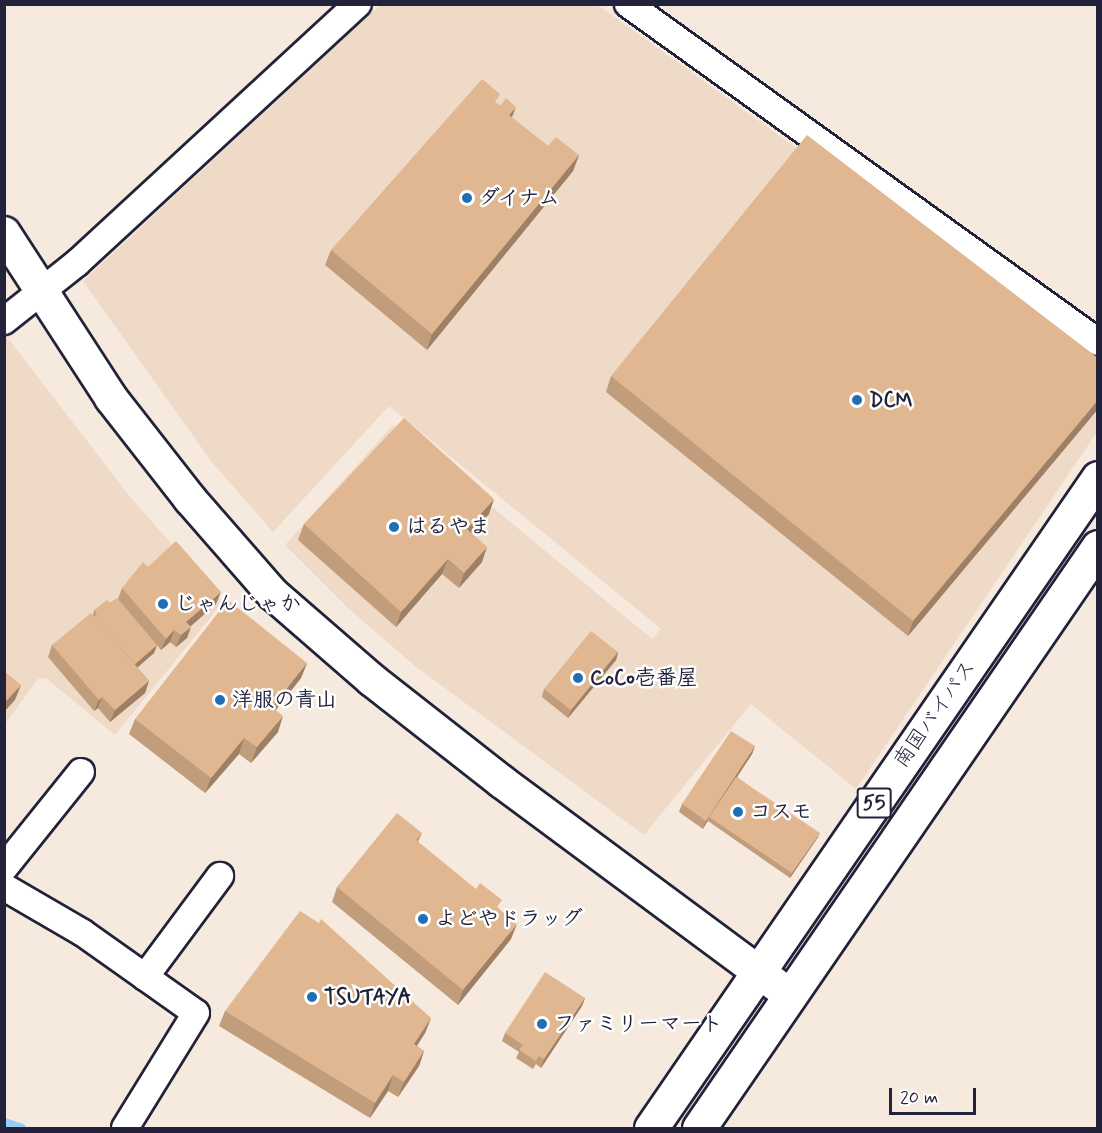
<!DOCTYPE html>
<html>
<head>
<meta charset="utf-8">
<style>
	body { margin:0 }
	#map { position:relative; width:1102px; height:1133px; overflow:hidden; background:#f6e9de; font-family:Mynerve,"Klee One",sans-serif }
	div>[style] { position:absolute }
	.built>* { inset:0; background:#efdac7 }
	.stream>* { height:9px; margin:-4.5px; padding:0 4.5px; transform-origin:4.5px; border-radius:4.5px; background:#98ccf6 }
	.roads { filter:drop-shadow(2px 0 #22223b) drop-shadow(-2px 0 #22223b) drop-shadow(0 2px #22223b) drop-shadow(0 -2px #22223b) }
	.minor>* { height:26px; margin:-13px; padding:0 13px; transform-origin:13px; border-radius:13px; background:#fff }
	.tertiary>* { height:32px; margin:-16px; padding:0 16px; transform-origin:16px; border-radius:16px; background:#fff }
	.trunk>* { height:33px; margin:-16.5px; padding:0 16.5px; transform-origin:16.5px; border-radius:16.5px; background:#fff }
	.wall>* { inset:0; background:#c19d7c }
	.shaded-wall>* { inset:0; background:#9d8065 }
	.building>* { inset:0; background:#e0b790 }
	.dots>* { width:16px; height:16px; translate:-50% -50%; box-sizing:border-box; border:3px solid #fff; border-radius:50% }
	span { translate:-50% -50%; white-space:nowrap; text-align:center; line-height:1.15; -webkit-text-stroke:5px #fff; paint-order:stroke }
	.shield-label span { padding:2px 4px; background:#fff; border:2px solid; border-radius:4px; -webkit-text-stroke-width:0 }
	.shield-label { font-size:20px; color:#22223b; font-weight:700 }
	.poi-label { font-size:21px; color:#22223b; font-weight:700 }
	.left { translate:0 -50%; text-align:left }
	.street-label { font-size:21px; color:#22223b }
	.frame { position:absolute; inset:0; border:6px solid #22223b; pointer-events:none }
	.scale { position:absolute; left:889px; top:1088px; width:87px; height:27px; box-sizing:border-box; border:3px solid #22223b; border-top:0; padding-left:8px; font-size:18px; line-height:21px; white-space:nowrap; color:#22223b; -webkit-text-stroke:4px #fff; paint-order:stroke }
</style>
</head>
<body>
<div id="map">
	<div class="built">
		<i style="clip-path:polygon(380px 5px,598px 5px,1097px 365px,1097px 432px,856px 789px,751px 704px,644px 835px,415px 666px,348px 608px,285px 545px,393px 425px,652px 639px,661px 629px,389px 406px,273px 532px,211px 461px,83px 281px)"></i>
		<i style="clip-path:polygon(4px 333px,131px 498px,223px 602px,115px 735px,46px 678px,38px 679px,5px 724px)"></i>
	</div>
	<div class="stream">
		<i style="left:4px;top:1122px;width:18px;rotate:19deg"></i>
	</div>
	<div class="roads">
		<div class="minor">
			<i style="left:628px;top:4px;width:579px;rotate:35.72deg"></i>
			<i style="left:4px;top:321px;width:93px;rotate:-38.5deg"></i>
			<i style="left:77px;top:263px;width:382px;rotate:-42.7deg"></i>
			<i style="left:4px;top:868px;width:123px;rotate:-51.3deg"></i>
			<i style="left:4px;top:887px;width:91px;rotate:30.2deg"></i>
			<i style="left:83px;top:933px;width:138px;rotate:35.3deg"></i>
			<i style="left:196px;top:1013px;width:135px;rotate:121.7deg"></i>
			<i style="left:145px;top:977px;width:126px;rotate:-53.4deg"></i>
		</div>
		<div class="tertiary">
			<i style="left:4px;top:233px;width:197px;rotate:57deg"></i>
			<i style="left:111px;top:398px;width:128px;rotate:52deg"></i>
			<i style="left:190px;top:499px;width:126px;rotate:48.9deg"></i>
			<i style="left:273px;top:594px;width:131px;rotate:41deg"></i>
			<i style="left:372px;top:680px;width:165px;rotate:38.1deg"></i>
			<i style="left:502px;top:782px;width:356px;rotate:36.5deg"></i>
		</div>
		<div class="trunk">
			<i style="left:651px;top:1128px;width:789px;rotate:-55.48deg"></i>
			<i style="left:699px;top:1128px;width:705px;rotate:-55.52deg"></i>
		</div>
	</div>
	<div class="wall">
		<i style="clip-path:polygon(497px 103px,512px 118px,548px 146px,579px 155px,573px 171px,427px 350px,325px 265px,331px 250px)"></i>
		<i style="clip-path:polygon(1098px 358px,1098px 409px,908px 636px,606px 392px,611px 376px)"></i>
		<i style="clip-path:polygon(489px 514px,472px 533px,482px 562px,459px 588px,442px 574px,396px 627px,298px 540px,304px 524px)"></i>
		<i style="clip-path:polygon(148px 567px,216px 604px,190px 626px,187px 638px,176px 647px,170px 642px,161px 650px,157px 645px,154px 653px,137px 667px,149px 681px,145px 693px,110px 722px,98px 708px,94px 711px,48px 657px,52px 645px,93px 615px,94px 610px,118px 599px,122px 588px)"></i>
		<i style="clip-path:polygon(618px 652px,616px 660px,568px 718px,542px 697px,544px 689px)"></i>
		<i style="clip-path:polygon(307px 663px,301px 678px,276px 710px,278px 732px,251px 763px,239px 754px,205px 793px,129px 734px,135px 719px)"></i>
		<i style="clip-path:polygon(755px 746px,752px 754px,737px 777px,818px 837px,790px 878px,708px 821px,703px 829px,679px 812px,682px 804px)"></i>
		<i style="clip-path:polygon(422px 833px,418px 842px,499px 909px,511px 939px,458px 1005px,332px 902px,337px 887px)"></i>
		<i style="clip-path:polygon(585px 998px,582px 1006px,541px 1068px,536px 1064px,533px 1069px,516px 1058px,519px 1052px,502px 1041px,505px 1033px)"></i>
		<i style="clip-path:polygon(225px 1011px,431px 1018px,425px 1033px,417px 1046px,424px 1051px,419px 1066px,398px 1097px,388px 1091px,370px 1118px,219px 1026px)"></i>
	</div>
	<div class="shaded-wall">
		<i style="clip-path:polygon(516px 107px,510px 122px,509px 115px)"></i>
		<i style="clip-path:polygon(579px 155px,573px 171px,427px 350px,432px 334px)"></i>
		<i style="clip-path:polygon(1098px 400px,1098px 409px,908px 636px,913px 621px)"></i>
		<i style="clip-path:polygon(494px 499px,489px 514px,461px 544px,467px 529px)"></i>
		<i style="clip-path:polygon(487px 547px,482px 562px,459px 588px,464px 573px)"></i>
		<i style="clip-path:polygon(448px 559px,442px 574px,396px 627px,401px 612px)"></i>
		<i style="clip-path:polygon(221px 592px,216px 604px,182px 634px,186px 622px)"></i>
		<i style="clip-path:polygon(191px 627px,187px 638px,176px 647px,181px 635px)"></i>
		<i style="clip-path:polygon(174px 630px,170px 642px,161px 650px,166px 639px)"></i>
		<i style="clip-path:polygon(157px 645px,154px 653px,129px 675px,132px 667px)"></i>
		<i style="clip-path:polygon(618px 652px,616px 660px,568px 718px,571px 710px)"></i>
		<i style="clip-path:polygon(307px 663px,301px 678px,266px 722px,272px 707px)"></i>
		<i style="clip-path:polygon(149px 681px,145px 693px,110px 722px,115px 710px)"></i>
		<i style="clip-path:polygon(21px 685px,15px 700px,4px 712px,4px 703px)"></i>
		<i style="clip-path:polygon(102px 697px,98px 708px,94px 711px,99px 700px)"></i>
		<i style="clip-path:polygon(283px 716px,278px 732px,251px 763px,257px 747px)"></i>
		<i style="clip-path:polygon(244px 738px,239px 754px,205px 793px,211px 778px)"></i>
		<i style="clip-path:polygon(755px 746px,752px 754px,710px 818px,709px 817px,703px 829px,706px 821px)"></i>
		<i style="clip-path:polygon(820px 833px,818px 837px,790px 878px,792px 873px)"></i>
		<i style="clip-path:polygon(517px 924px,511px 939px,458px 1005px,463px 990px)"></i>
		<i style="clip-path:polygon(585px 998px,582px 1006px,541px 1068px,544px 1059px)"></i>
		<i style="clip-path:polygon(431px 1018px,425px 1033px,408px 1059px,414px 1044px)"></i>
		<i style="clip-path:polygon(424px 1051px,419px 1066px,398px 1097px,404px 1082px)"></i>
		<i style="clip-path:polygon(393px 1075px,388px 1091px,370px 1118px,375px 1103px)"></i>
	</div>
	<div class="building">
		<i style="clip-path:polygon(482px 79px,500px 94px,495px 102px,500px 106px,506px 98px,516px 107px,509px 115px,548px 146px,556px 137px,579px 155px,432px 334px,331px 250px)"></i>
		<i style="clip-path:polygon(807px 135px,1098px 358px,1098px 400px,913px 621px,611px 376px)"></i>
		<i style="clip-path:polygon(404px 418px,494px 499px,467px 529px,487px 547px,464px 573px,448px 559px,401px 612px,304px 524px)"></i>
		<i style="clip-path:polygon(176px 541px,221px 592px,186px 622px,191px 627px,181px 635px,174px 630px,166px 639px,122px 588px,143px 562px,148px 567px)"></i>
		<i style="clip-path:polygon(117px 598px,157px 645px,135px 664px,94px 617px,97px 614px,94px 610px,107px 600px,110px 603px)"></i>
		<i style="clip-path:polygon(228px 600px,307px 663px,272px 707px,283px 716px,257px 747px,244px 738px,211px 778px,135px 719px)"></i>
		<i style="clip-path:polygon(91px 613px,149px 681px,115px 710px,102px 697px,99px 700px,52px 645px)"></i>
		<i style="clip-path:polygon(591px 631px,618px 652px,571px 710px,544px 689px)"></i>
		<i style="clip-path:polygon(4px 671px,21px 685px,4px 703px)"></i>
		<i style="clip-path:polygon(731px 731px,755px 746px,706px 821px,682px 804px)"></i>
		<i style="clip-path:polygon(736px 777px,820px 833px,792px 873px,709px 817px)"></i>
		<i style="clip-path:polygon(397px 813px,422px 833px,416px 840px,476px 889px,480px 883px,502px 900px,497px 907px,517px 924px,463px 990px,337px 887px)"></i>
		<i style="clip-path:polygon(300px 911px,319px 923px,321px 919px,431px 1018px,414px 1044px,424px 1051px,404px 1082px,393px 1075px,375px 1103px,225px 1011px)"></i>
		<i style="clip-path:polygon(545px 972px,585px 998px,544px 1059px,539px 1056px,536px 1061px,519px 1050px,523px 1045px,505px 1033px)"></i>
	</div>
	<div class="dots">
		<i style="left:467px;top:198px;background:#1f6fb2"></i>
		<i style="left:857px;top:400px;background:#1f6fb2"></i>
		<i style="left:394px;top:527px;background:#1f6fb2"></i>
		<i style="left:163px;top:604px;background:#1f6fb2"></i>
		<i style="left:578px;top:678px;background:#1f6fb2"></i>
		<i style="left:220px;top:700px;background:#1f6fb2"></i>
		<i style="left:738px;top:812px;background:#1f6fb2"></i>
		<i style="left:423px;top:919px;background:#1f6fb2"></i>
		<i style="left:312px;top:997px;background:#1f6fb2"></i>
		<i style="left:542px;top:1024px;background:#1f6fb2"></i>
	</div>
	<div class="shield-label">
		<span style="left:874px;top:803px">55</span>
	</div>
	<div class="poi-label">
		<span class="left" style="left:479px;top:198px">ダイナム</span>
		<span class="left" style="left:869px;top:400px">DCM</span>
		<span class="left" style="left:406px;top:527px">はるやま</span>
		<span class="left" style="left:175px;top:604px">じゃんじゃか</span>
		<span class="left" style="left:590px;top:678px">CoCo壱番屋</span>
		<span class="left" style="left:232px;top:700px">洋服の青山</span>
		<span class="left" style="left:750px;top:812px">コスモ</span>
		<span class="left" style="left:435px;top:919px">よどやドラッグ</span>
		<span class="left" style="left:324px;top:997px">TSUTAYA</span>
		<span class="left" style="left:554px;top:1024px">ファミリーマート</span>
	</div>
	<div class="street-label">
		<span style="left:935px;top:714px;rotate:-55deg">南国バイパス</span>
	</div>
	<div class="frame"></div>
	<div class="scale">20 m</div>
</div>
</body>
</html>
